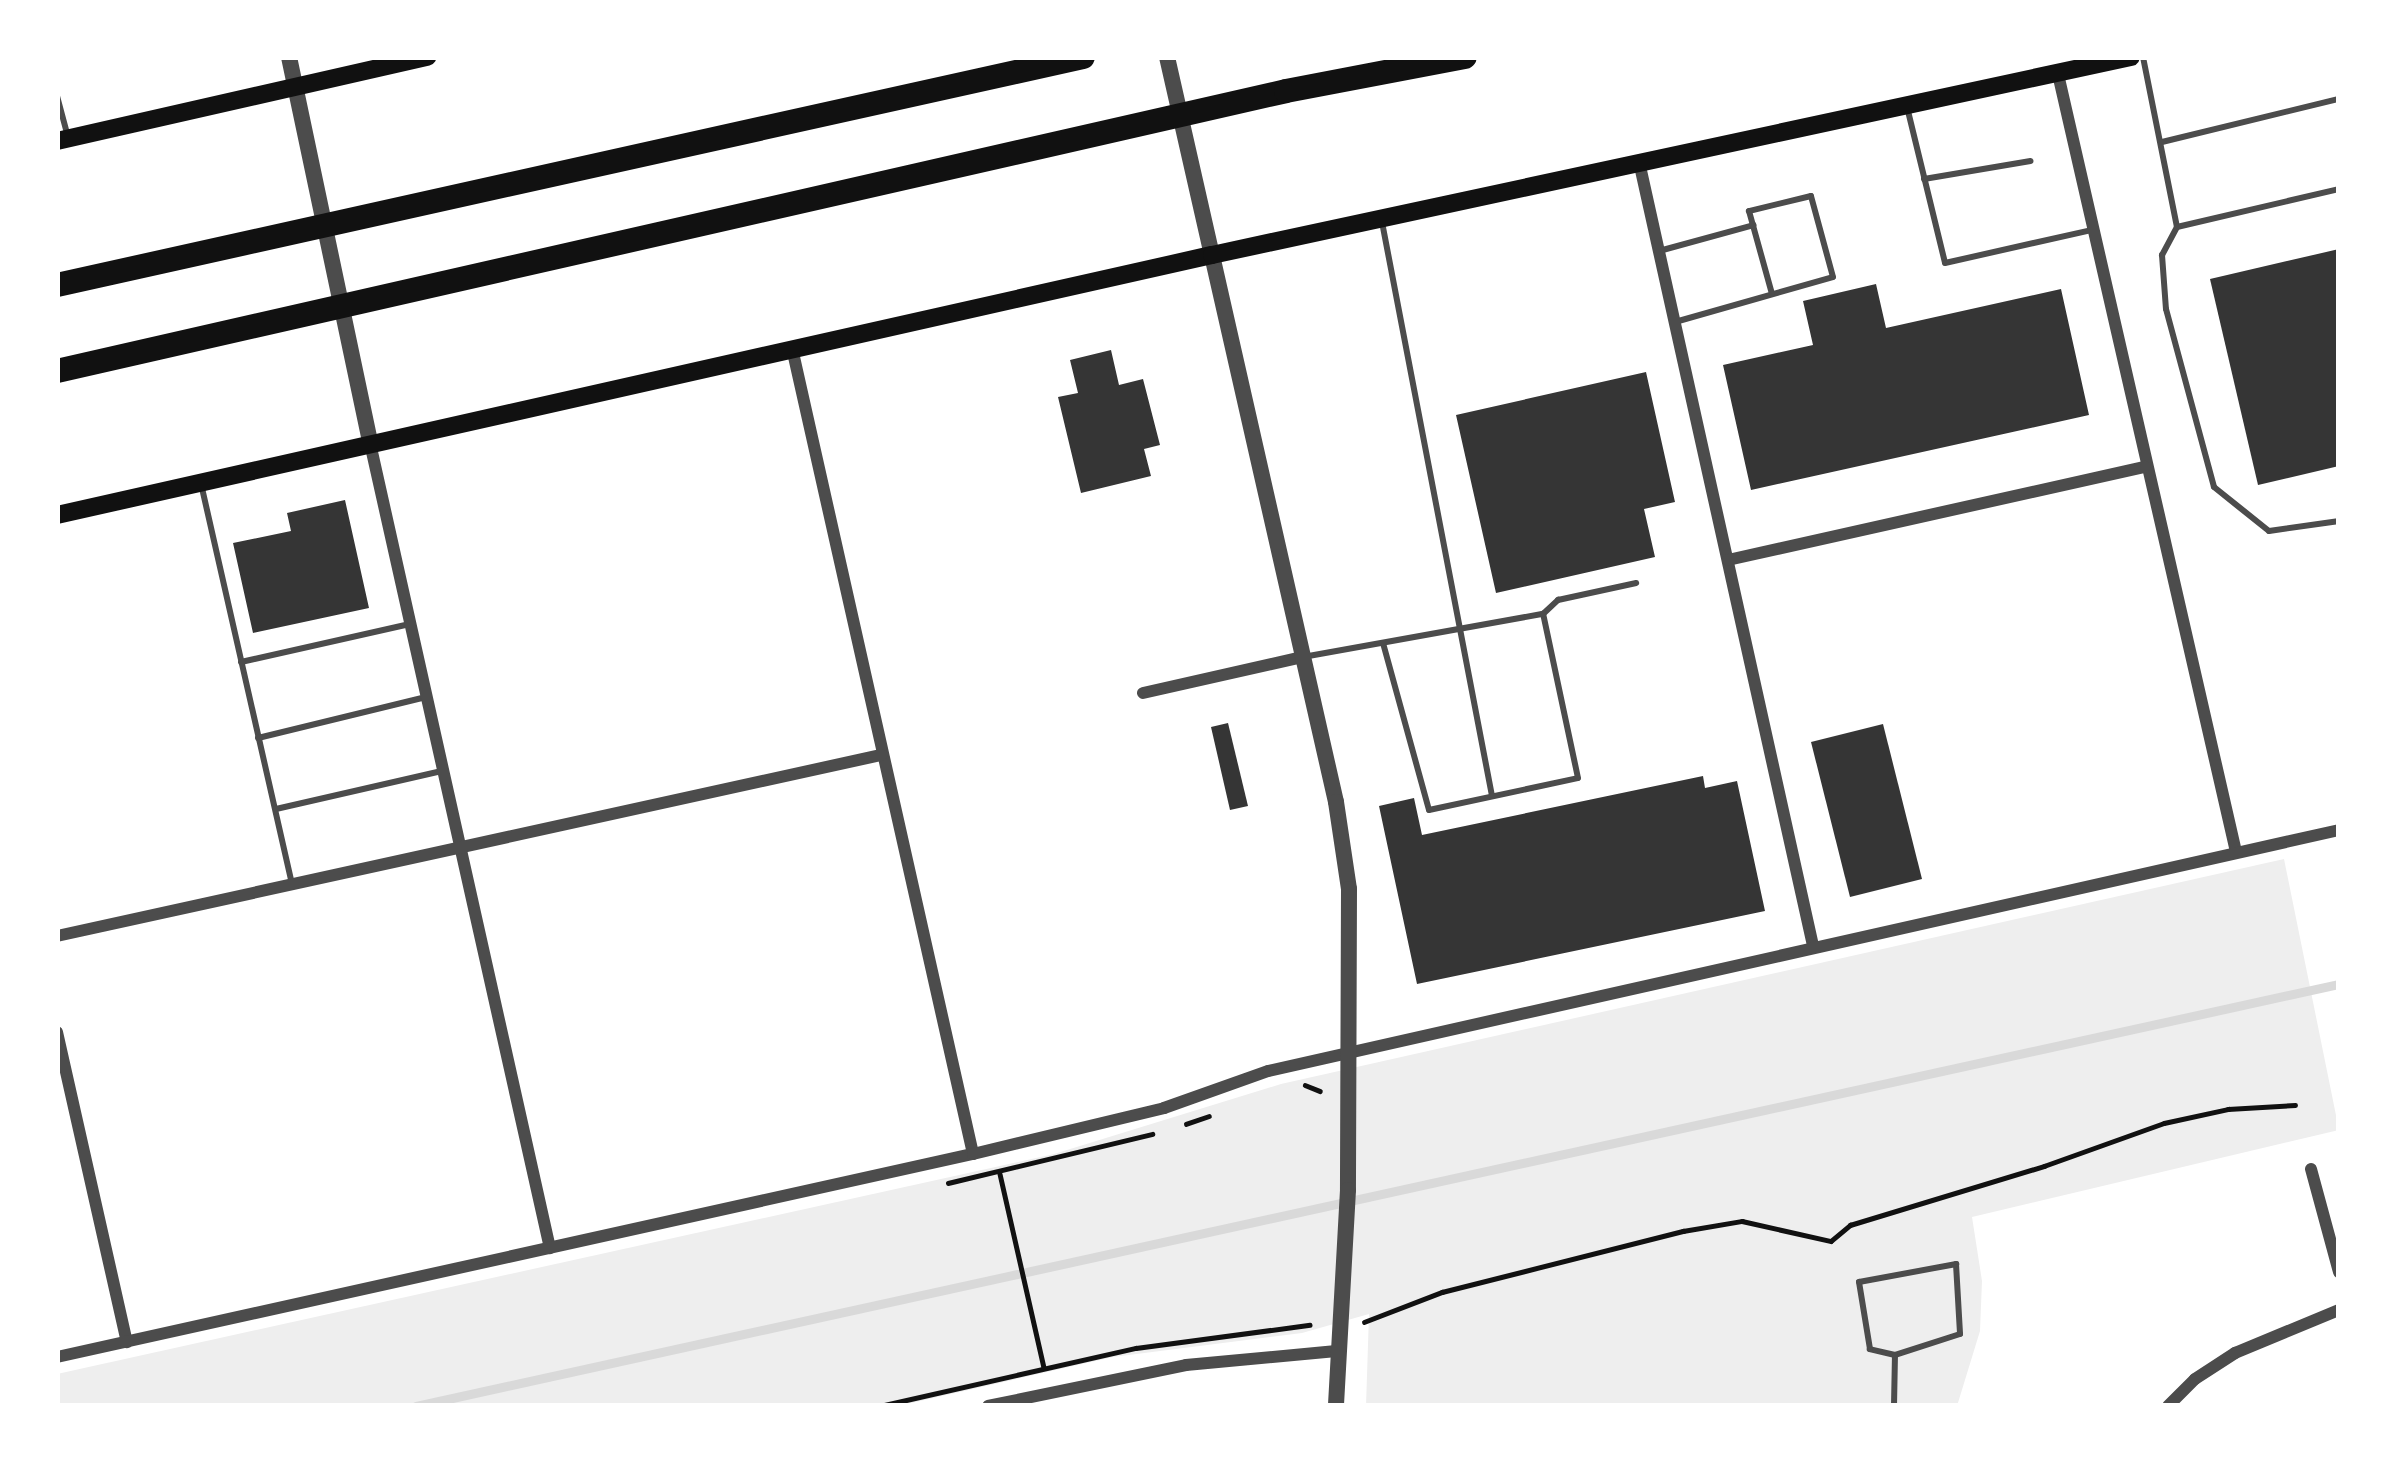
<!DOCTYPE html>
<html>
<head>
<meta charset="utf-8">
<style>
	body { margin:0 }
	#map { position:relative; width:2396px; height:1463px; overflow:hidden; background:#fff; font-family:"Roboto Condensed",sans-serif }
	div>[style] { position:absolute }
	.green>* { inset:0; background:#eee }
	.stream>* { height:9px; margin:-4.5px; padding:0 4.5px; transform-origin:4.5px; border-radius:4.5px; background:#d9d9d9 }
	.building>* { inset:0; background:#353535 }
	.path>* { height:4.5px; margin:-2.25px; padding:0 2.25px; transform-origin:2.25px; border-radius:2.25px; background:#111 }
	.service>* { height:6px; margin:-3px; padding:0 3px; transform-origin:3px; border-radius:3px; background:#4c4c4c }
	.minor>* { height:12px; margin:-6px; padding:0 6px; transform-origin:6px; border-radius:6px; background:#4c4c4c }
	.tertiary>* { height:16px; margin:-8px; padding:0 8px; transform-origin:8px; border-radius:8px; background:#4c4c4c }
	.secondary>* { height:18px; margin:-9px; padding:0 9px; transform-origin:9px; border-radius:9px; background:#111 }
	.motorway>* { height:24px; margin:-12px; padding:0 12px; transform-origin:12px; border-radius:12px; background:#111 }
	span { translate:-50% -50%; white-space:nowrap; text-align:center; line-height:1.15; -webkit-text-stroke:9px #fff; paint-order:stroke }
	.frame { position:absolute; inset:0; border:60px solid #fff; pointer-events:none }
</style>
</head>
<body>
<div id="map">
	<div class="green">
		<i style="clip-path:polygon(2284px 859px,2339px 1130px,1972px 1217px,1982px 1281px,1980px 1331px,1957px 1406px,1366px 1406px,1369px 1314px,1302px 1333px,1113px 1357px,898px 1406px,57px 1406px,57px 1374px,1054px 1154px,1281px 1084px)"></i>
	</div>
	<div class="stream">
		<i style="left:416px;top:1406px;width:1969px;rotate:-12.38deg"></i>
	</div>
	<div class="building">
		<i style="clip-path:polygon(2339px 249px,2339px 466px,2258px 485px,2210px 279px)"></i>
		<i style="clip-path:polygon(1876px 284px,1886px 328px,2061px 289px,2089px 415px,1751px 490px,1723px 365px,1813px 345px,1803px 301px)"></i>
		<i style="clip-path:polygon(1111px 350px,1119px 385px,1143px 379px,1160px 445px,1144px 449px,1151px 476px,1081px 493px,1058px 397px,1078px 393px,1070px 360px)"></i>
		<i style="clip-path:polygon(1646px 372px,1675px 502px,1644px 509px,1655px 557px,1496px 593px,1456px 415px)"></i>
		<i style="clip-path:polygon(345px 500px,369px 608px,253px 633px,233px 543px,291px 531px,287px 513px)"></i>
		<i style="clip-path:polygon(1228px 723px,1248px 806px,1230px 810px,1211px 727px)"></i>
		<i style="clip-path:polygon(1883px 724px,1922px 879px,1850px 897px,1811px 742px)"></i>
		<i style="clip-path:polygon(1703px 776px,1705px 788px,1737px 781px,1765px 911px,1417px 984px,1379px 806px,1414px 798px,1422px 835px)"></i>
	</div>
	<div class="path">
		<i style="left:1305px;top:1085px;width:16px;rotate:22deg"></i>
		<i style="left:1186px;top:1124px;width:24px;rotate:-19deg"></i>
		<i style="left:1000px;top:1174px;width:198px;rotate:77.2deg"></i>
		<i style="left:948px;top:1183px;width:210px;rotate:-13.5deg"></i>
		<i style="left:1364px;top:1322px;width:84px;rotate:-21deg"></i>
		<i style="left:1442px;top:1292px;width:249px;rotate:-14.2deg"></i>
		<i style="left:1683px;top:1231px;width:60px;rotate:-9.6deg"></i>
		<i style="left:1742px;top:1221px;width:91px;rotate:12.7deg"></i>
		<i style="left:1831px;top:1241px;width:25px;rotate:-40deg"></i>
		<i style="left:1850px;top:1225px;width:203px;rotate:-16.9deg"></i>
		<i style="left:2044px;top:1166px;width:127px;rotate:-19.7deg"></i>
		<i style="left:2164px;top:1123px;width:66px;rotate:-12.3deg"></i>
		<i style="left:2228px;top:1109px;width:67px;rotate:-3.4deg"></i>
		<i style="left:880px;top:1406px;width:262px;rotate:-12.8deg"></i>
		<i style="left:1136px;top:1348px;width:175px;rotate:-7.6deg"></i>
	</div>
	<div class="service">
		<i style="left:2143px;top:57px;width:173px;rotate:78.7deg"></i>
		<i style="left:2177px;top:227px;width:166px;rotate:-13.2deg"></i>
		<i style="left:57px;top:96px;width:38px;rotate:75deg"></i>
		<i style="left:1908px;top:111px;width:156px;rotate:76.3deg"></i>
		<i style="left:1945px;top:263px;width:151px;rotate:-12.7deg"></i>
		<i style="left:2162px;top:142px;width:182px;rotate:-13.7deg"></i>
		<i style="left:1924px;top:179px;width:108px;rotate:-9.6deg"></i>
		<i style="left:1382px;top:222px;width:584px;rotate:79.15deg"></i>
		<i style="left:2177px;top:227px;width:32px;rotate:118deg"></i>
		<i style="left:2162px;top:255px;width:54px;rotate:85.8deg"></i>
		<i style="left:2166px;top:309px;width:184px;rotate:74.9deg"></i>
		<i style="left:2214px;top:487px;width:70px;rotate:38.7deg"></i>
		<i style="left:2269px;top:531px;width:71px;rotate:-8.1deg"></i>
		<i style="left:1659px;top:251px;width:98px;rotate:-15.3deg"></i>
		<i style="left:1675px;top:322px;width:164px;rotate:-15.9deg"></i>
		<i style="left:1833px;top:277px;width:84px;rotate:-105.2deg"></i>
		<i style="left:1811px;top:196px;width:64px;rotate:166.4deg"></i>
		<i style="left:1749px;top:211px;width:86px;rotate:74.5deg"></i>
		<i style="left:202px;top:488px;width:406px;rotate:77.2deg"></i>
		<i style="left:1383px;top:643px;width:173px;rotate:74.6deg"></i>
		<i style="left:1429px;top:810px;width:152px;rotate:-12.1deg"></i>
		<i style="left:1578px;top:778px;width:168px;rotate:-102deg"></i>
		<i style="left:1303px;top:657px;width:244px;rotate:-10.2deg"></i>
		<i style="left:1543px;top:614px;width:21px;rotate:-43deg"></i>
		<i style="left:1558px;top:600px;width:80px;rotate:-12.3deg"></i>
		<i style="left:241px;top:662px;width:173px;rotate:-12.7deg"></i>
		<i style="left:258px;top:738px;width:173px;rotate:-13.7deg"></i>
		<i style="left:276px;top:809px;width:170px;rotate:-12.9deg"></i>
		<i style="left:1956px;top:1264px;width:70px;rotate:86.7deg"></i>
		<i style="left:1960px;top:1334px;width:68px;rotate:162.1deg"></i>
		<i style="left:1895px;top:1355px;width:26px;rotate:-167deg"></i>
		<i style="left:1870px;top:1349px;width:68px;rotate:-99.3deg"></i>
		<i style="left:1859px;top:1282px;width:99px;rotate:-10.5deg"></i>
		<i style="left:1894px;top:1406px;width:50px;rotate:-88.9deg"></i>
	</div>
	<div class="minor">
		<i style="left:2058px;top:74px;width:798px;rotate:77.11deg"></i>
		<i style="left:1640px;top:166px;width:799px;rotate:77.49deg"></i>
		<i style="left:792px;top:348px;width:826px;rotate:77.34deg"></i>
		<i style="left:370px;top:443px;width:825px;rotate:77.4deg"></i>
		<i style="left:1728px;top:560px;width:427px;rotate:-12.6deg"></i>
		<i style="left:1143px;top:693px;width:164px;rotate:-12.7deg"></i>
		<i style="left:57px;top:936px;width:844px;rotate:-12.39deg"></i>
		<i style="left:57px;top:1032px;width:318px;rotate:77.3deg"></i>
		<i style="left:2311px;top:1169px;width:107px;rotate:74.8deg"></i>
		<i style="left:57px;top:1357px;width:938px;rotate:-12.5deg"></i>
		<i style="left:973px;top:1154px;width:196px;rotate:-13.5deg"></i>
		<i style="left:1164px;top:1108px;width:110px;rotate:-19.6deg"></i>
		<i style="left:1268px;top:1071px;width:1098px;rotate:-12.68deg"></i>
		<i style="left:988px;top:1406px;width:202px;rotate:-11.7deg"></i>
		<i style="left:1186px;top:1365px;width:151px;rotate:-5.3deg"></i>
		<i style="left:2168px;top:1406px;width:38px;rotate:-45deg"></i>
		<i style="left:2195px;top:1379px;width:48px;rotate:-33deg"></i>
		<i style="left:2235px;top:1353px;width:113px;rotate:-22.5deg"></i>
	</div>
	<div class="tertiary">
		<i style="left:289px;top:57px;width:394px;rotate:78.1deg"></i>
		<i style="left:1167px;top:57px;width:764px;rotate:77.22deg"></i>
		<i style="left:1336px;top:802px;width:88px;rotate:81.5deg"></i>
		<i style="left:1349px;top:889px;width:301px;rotate:90.2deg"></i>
		<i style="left:1348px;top:1190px;width:216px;rotate:93.2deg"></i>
	</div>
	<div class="secondary">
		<i style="left:57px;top:141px;width:380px;rotate:-12.8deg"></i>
		<i style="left:57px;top:515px;width:1184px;rotate:-12.69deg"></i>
		<i style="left:1212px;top:255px;width:940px;rotate:-12.16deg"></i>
	</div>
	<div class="motorway">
		<i style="left:57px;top:285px;width:1051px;rotate:-12.53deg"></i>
		<i style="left:57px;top:371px;width:1260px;rotate:-12.83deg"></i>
		<i style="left:1286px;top:91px;width:182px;rotate:-10.8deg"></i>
	</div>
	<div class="frame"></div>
</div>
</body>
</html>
